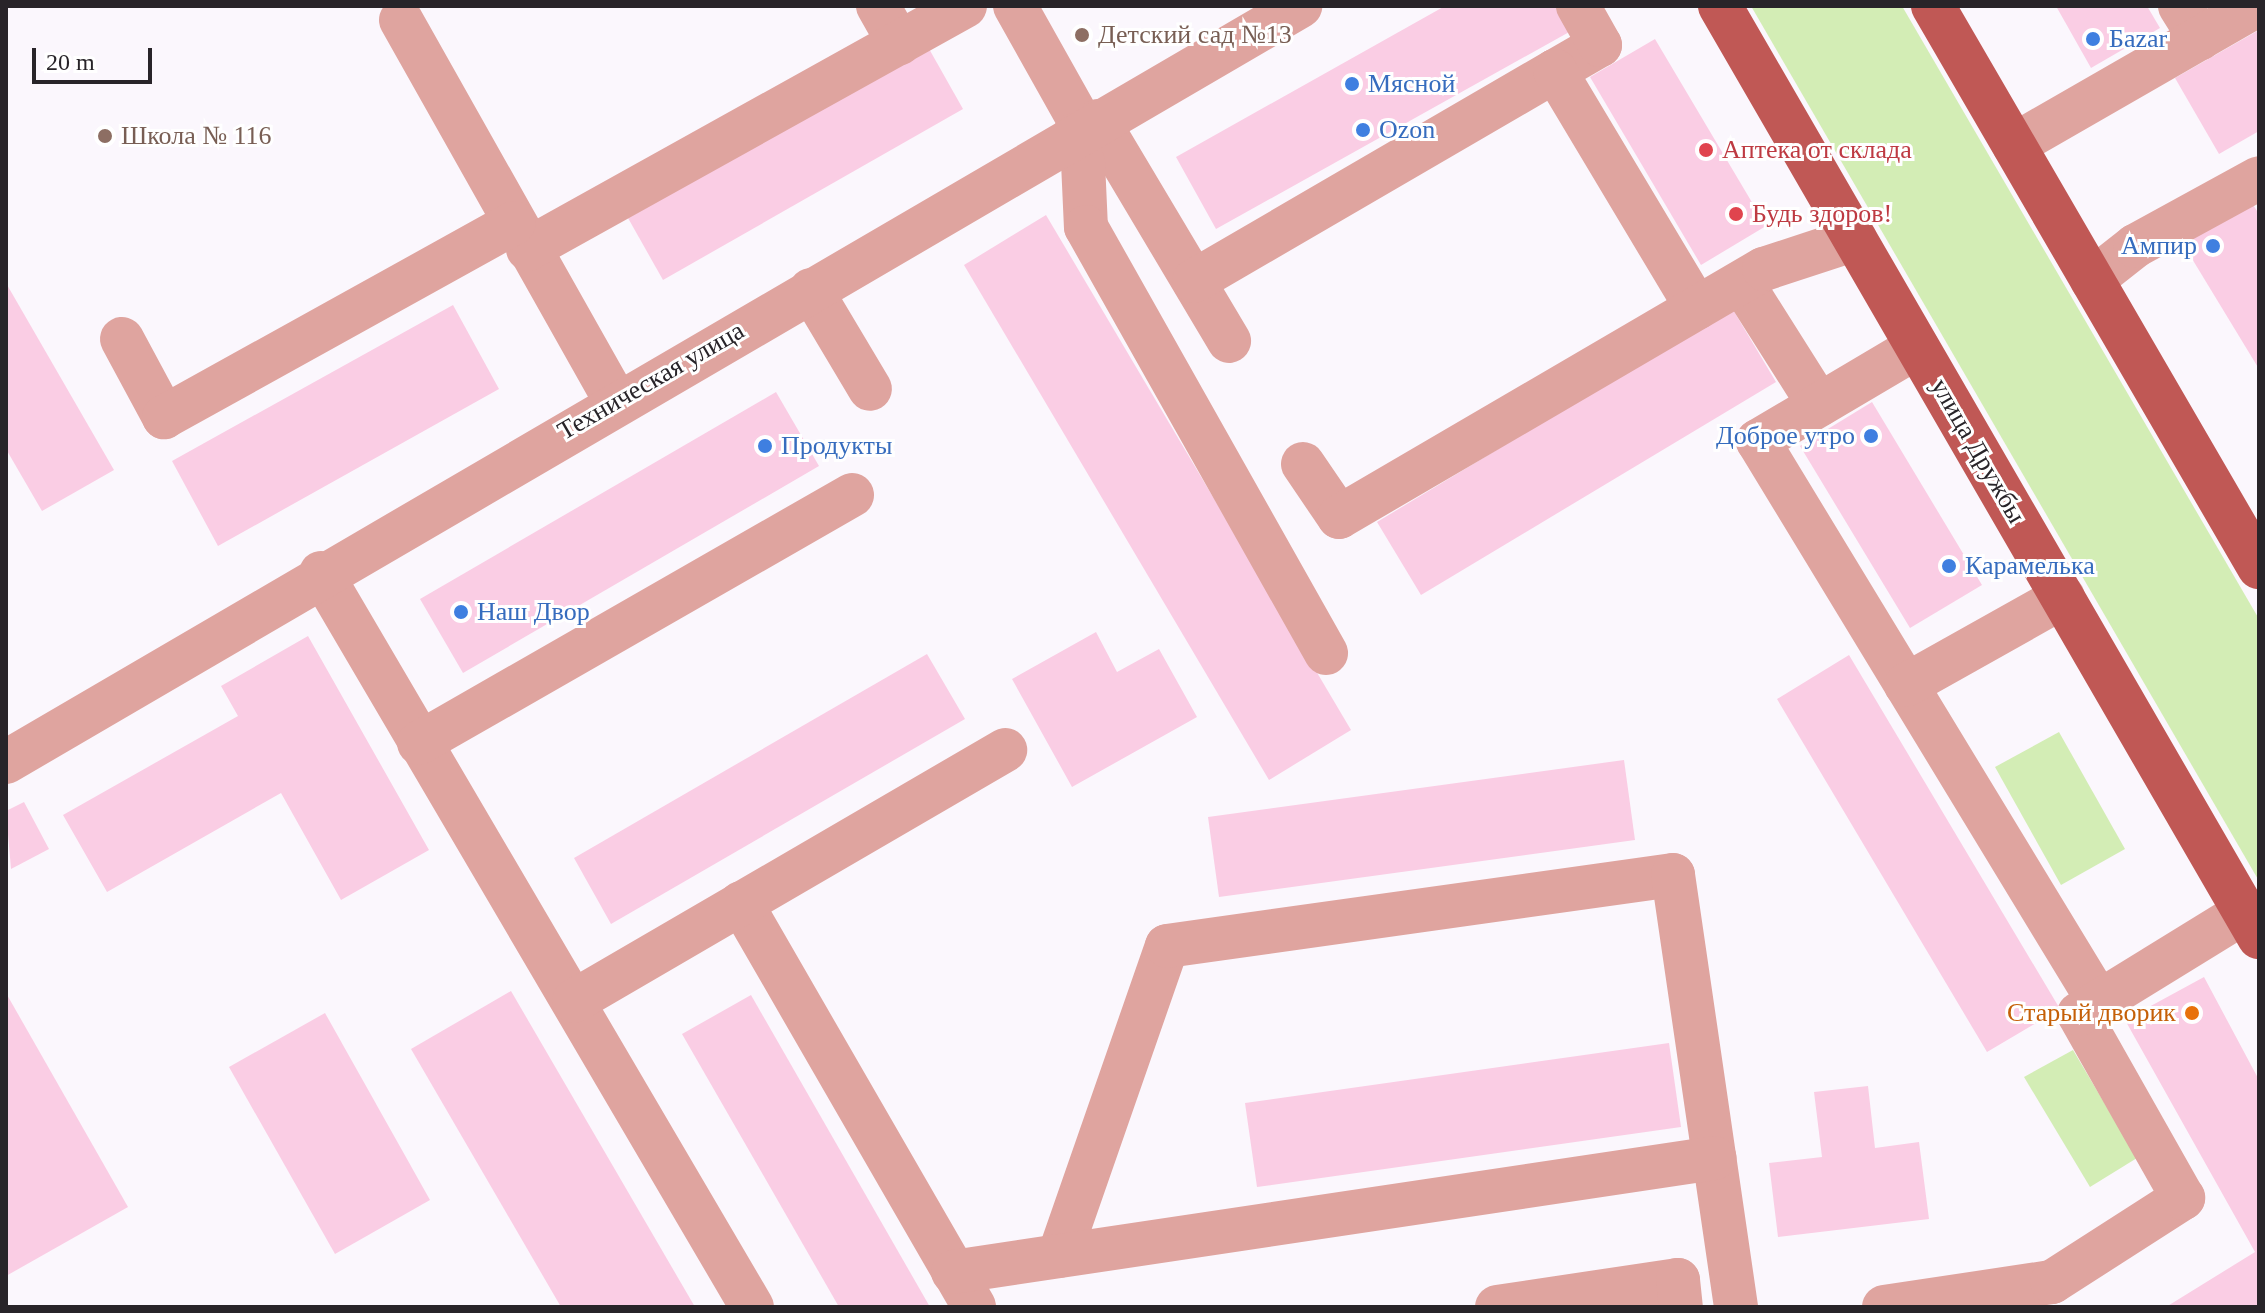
<!DOCTYPE html>
<html>
<head>
<meta charset="utf-8">
<style>
	body { margin:0 }
	#map { position:relative; width:2265px; height:1313px; overflow:hidden; background:#fbf7fd; font-family:"Times New Roman",serif }
	div>[style] { position:absolute }
	.green>* { inset:0; background:#d3edb5 }
	.building>* { inset:0; background:#facde4 }
	.minor>* { height:44px; margin:-22px; padding:0 22px; transform-origin:22px; border-radius:22px; background:#dfa49f }
	.major>* { height:44px; margin:-22px; padding:0 22px; transform-origin:22px; border-radius:22px; background:#c05855 }
	.dots>* { width:22px; height:22px; translate:-50% -50%; box-sizing:border-box; border:4px solid #fff; border-radius:50% }
	span { translate:-50% -50%; white-space:nowrap; text-align:center; line-height:1.15; -webkit-text-stroke:6px #fff; paint-order:stroke }
	.education-label { font-size:26px; color:#785e54 }
	.left { translate:0 -50%; text-align:left }
	.shop-label { font-size:26px; color:#366cbe }
	.right { translate:-100% -50%; text-align:right }
	.health-label { font-size:26px; color:#be3a42 }
	.street-label { font-size:26px; color:#282429 }
	.food-label { font-size:26px; color:#c56008 }
	.frame { position:absolute; inset:0; border:8px solid #282429; pointer-events:none }
	.scale { position:absolute; left:32px; top:48px; width:120px; height:36px; box-sizing:border-box; border:4px solid #282429; border-top:0; padding-left:10px; font-size:24px; line-height:28px; white-space:nowrap; color:#282429; -webkit-text-stroke:6px #fff; paint-order:stroke }
</style>
</head>
<body>
<div id="map">
	<div class="green">
		<i style="clip-path:polygon(1751px 6px,1902px 6px,2259px 619px,2259px 881px)"></i>
		<i style="clip-path:polygon(2059px 732px,2125px 849px,2061px 885px,1995px 767px)"></i>
		<i style="clip-path:polygon(2073px 1050px,2137px 1158px,2090px 1187px,2024px 1077px)"></i>
	</div>
	<div class="building">
		<i style="clip-path:polygon(1445px 6px,1557px 6px,1571px 31px,1216px 229px,1176px 157px)"></i>
		<i style="clip-path:polygon(2056px 6px,2147px 6px,2160px 28px,2091px 68px)"></i>
		<i style="clip-path:polygon(2259px 30px,2259px 131px,2219px 154px,2175px 78px)"></i>
		<i style="clip-path:polygon(1655px 39px,1766px 226px,1701px 265px,1590px 77px)"></i>
		<i style="clip-path:polygon(928px 47px,963px 109px,663px 280px,628px 218px)"></i>
		<i style="clip-path:polygon(2248px 197px,2259px 214px,2259px 369px,2180px 239px)"></i>
		<i style="clip-path:polygon(1046px 215px,1351px 730px,1269px 780px,964px 265px)"></i>
		<i style="clip-path:polygon(6px 283px,114px 470px,42px 511px,6px 449px)"></i>
		<i style="clip-path:polygon(453px 305px,499px 389px,218px 546px,172px 461px)"></i>
		<i style="clip-path:polygon(1732px 308px,1776px 382px,1421px 595px,1377px 522px)"></i>
		<i style="clip-path:polygon(776px 392px,819px 466px,463px 673px,420px 599px)"></i>
		<i style="clip-path:polygon(1872px 402px,1982px 585px,1910px 628px,1800px 446px)"></i>
		<i style="clip-path:polygon(1096px 632px,1117px 672px,1159px 649px,1197px 717px,1072px 787px,1012px 679px)"></i>
		<i style="clip-path:polygon(308px 636px,429px 850px,341px 900px,281px 793px,107px 892px,63px 815px,238px 716px,221px 686px)"></i>
		<i style="clip-path:polygon(927px 654px,965px 719px,611px 924px,574px 858px)"></i>
		<i style="clip-path:polygon(1849px 655px,2060px 1009px,1987px 1052px,1777px 699px)"></i>
		<i style="clip-path:polygon(1624px 760px,1635px 840px,1219px 897px,1208px 817px)"></i>
		<i style="clip-path:polygon(24px 802px,49px 849px,11px 869px,6px 811px)"></i>
		<i style="clip-path:polygon(2204px 977px,2259px 1080px,2259px 1307px,2166px 1307px,2255px 1252px,2125px 1020px)"></i>
		<i style="clip-path:polygon(511px 991px,695px 1307px,561px 1307px,411px 1049px)"></i>
		<i style="clip-path:polygon(6px 993px,128px 1207px,6px 1276px)"></i>
		<i style="clip-path:polygon(751px 995px,930px 1307px,839px 1307px,682px 1034px)"></i>
		<i style="clip-path:polygon(325px 1013px,430px 1200px,335px 1254px,229px 1067px)"></i>
		<i style="clip-path:polygon(1669px 1043px,1681px 1127px,1257px 1187px,1245px 1103px)"></i>
		<i style="clip-path:polygon(1868px 1086px,1875px 1148px,1919px 1142px,1929px 1219px,1778px 1237px,1769px 1163px,1822px 1157px,1814px 1092px)"></i>
	</div>
	<div class="minor">
		<i style="left:878px;top:6px;width:43px;rotate:60.4deg"></i>
		<i style="left:1015px;top:6px;width:141px;rotate:60.7deg"></i>
		<i style="left:2180px;top:6px;width:38px;rotate:58deg"></i>
		<i style="left:401px;top:20px;width:436px;rotate:60.6deg"></i>
		<i style="left:1555px;top:71px;width:52px;rotate:-30deg"></i>
		<i style="left:1600px;top:45px;width:45px;rotate:-119.4deg"></i>
		<i style="left:1098px;top:121px;width:256px;rotate:59.2deg"></i>
		<i style="left:1074px;top:135px;width:28px;rotate:72deg"></i>
		<i style="left:1083px;top:162px;width:65px;rotate:87.4deg"></i>
		<i style="left:1086px;top:227px;width:489px;rotate:60.6deg"></i>
		<i style="left:2014px;top:145px;width:279px;rotate:-29.9deg"></i>
		<i style="left:528px;top:249px;width:500px;rotate:-29.08deg"></i>
		<i style="left:2092px;top:280px;width:55px;rotate:-38.3deg"></i>
		<i style="left:2135px;top:246px;width:141px;rotate:-28.7deg"></i>
		<i style="left:1194px;top:281px;width:418px;rotate:-30.2deg"></i>
		<i style="left:1555px;top:71px;width:276px;rotate:59.1deg"></i>
		<i style="left:1742px;top:283px;width:144px;rotate:57.7deg"></i>
		<i style="left:811px;top:290px;width:115px;rotate:59.2deg"></i>
		<i style="left:122px;top:339px;width:89px;rotate:61.7deg"></i>
		<i style="left:164px;top:417px;width:400px;rotate:-29deg"></i>
		<i style="left:1917px;top:347px;width:185px;rotate:149.4deg"></i>
		<i style="left:1758px;top:441px;width:657px;rotate:58.71deg"></i>
		<i style="left:1303px;top:464px;width:64px;rotate:55.8deg"></i>
		<i style="left:1339px;top:517px;width:492px;rotate:-30.3deg"></i>
		<i style="left:1764px;top:269px;width:96px;rotate:-18.2deg"></i>
		<i style="left:321px;top:573px;width:851px;rotate:59.58deg"></i>
		<i style="left:1906px;top:685px;width:180px;rotate:-29.3deg"></i>
		<i style="left:419px;top:743px;width:499px;rotate:-29.8deg"></i>
		<i style="left:6px;top:762px;width:1499px;rotate:-30.29deg"></i>
		<i style="left:741px;top:903px;width:466px;rotate:60deg"></i>
		<i style="left:574px;top:1001px;width:499px;rotate:-30.2deg"></i>
		<i style="left:1059px;top:1256px;width:328px;rotate:-70.8deg"></i>
		<i style="left:1167px;top:946px;width:511px;rotate:-7.99deg"></i>
		<i style="left:1673px;top:875px;width:437px;rotate:81.7deg"></i>
		<i style="left:953px;top:1272px;width:770px;rotate:-8.51deg"></i>
		<i style="left:1497px;top:1307px;width:183px;rotate:-8.5deg"></i>
		<i style="left:1678px;top:1280px;width:27px;rotate:84deg"></i>
		<i style="left:1884px;top:1307px;width:170px;rotate:-8.5deg"></i>
		<i style="left:2052px;top:1282px;width:156px;rotate:-32.7deg"></i>
		<i style="left:2183px;top:1198px;width:211px;rotate:-119.5deg"></i>
		<i style="left:2079px;top:1014px;width:195px;rotate:-31.6deg"></i>
	</div>
	<div class="major">
		<i style="left:1720px;top:6px;width:1076px;rotate:59.93deg"></i>
		<i style="left:1933px;top:6px;width:649px;rotate:59.84deg"></i>
	</div>
	<div class="dots">
		<i style="left:1082px;top:35px;background:#8d6e63"></i>
		<i style="left:2093px;top:39px;background:#3f7fe0"></i>
		<i style="left:1352px;top:84px;background:#3f7fe0"></i>
		<i style="left:1363px;top:130px;background:#3f7fe0"></i>
		<i style="left:105px;top:136px;background:#8d6e63"></i>
		<i style="left:1706px;top:150px;background:#e0444e"></i>
		<i style="left:1736px;top:214px;background:#e0444e"></i>
		<i style="left:2213px;top:246px;background:#3f7fe0"></i>
		<i style="left:1871px;top:436px;background:#3f7fe0"></i>
		<i style="left:765px;top:446px;background:#3f7fe0"></i>
		<i style="left:1949px;top:566px;background:#3f7fe0"></i>
		<i style="left:461px;top:612px;background:#3f7fe0"></i>
		<i style="left:2192px;top:1013px;background:#e8710a"></i>
	</div>
	<div class="education-label">
		<span class="left" style="left:1098px;top:35px">Детский сад №13</span>
		<span class="left" style="left:121px;top:136px">Школа № 116</span>
	</div>
	<div class="shop-label">
		<span class="left" style="left:2109px;top:39px">Бazar</span>
		<span class="left" style="left:1368px;top:84px">Мясной</span>
		<span class="left" style="left:1379px;top:130px">Ozon</span>
		<span class="right" style="left:2197px;top:246px">Ампир</span>
		<span class="right" style="left:1855px;top:436px">Доброе утро</span>
		<span class="left" style="left:781px;top:446px">Продукты</span>
		<span class="left" style="left:1965px;top:566px">Карамелька</span>
		<span class="left" style="left:477px;top:612px">Наш Двор</span>
	</div>
	<div class="health-label">
		<span class="left" style="left:1722px;top:150px">Аптека от склада</span>
		<span class="left" style="left:1752px;top:214px">Будь здоров!</span>
	</div>
	<div class="street-label">
		<span style="left:651px;top:381px;rotate:-30deg">Техническая улица</span>
		<span style="left:1978px;top:451px;rotate:60deg">улица Дружбы</span>
	</div>
	<div class="food-label">
		<span class="right" style="left:2176px;top:1013px">Старый дворик</span>
	</div>
	<div class="frame"></div>
	<div class="scale">20 m</div>
</div>
</body>
</html>
